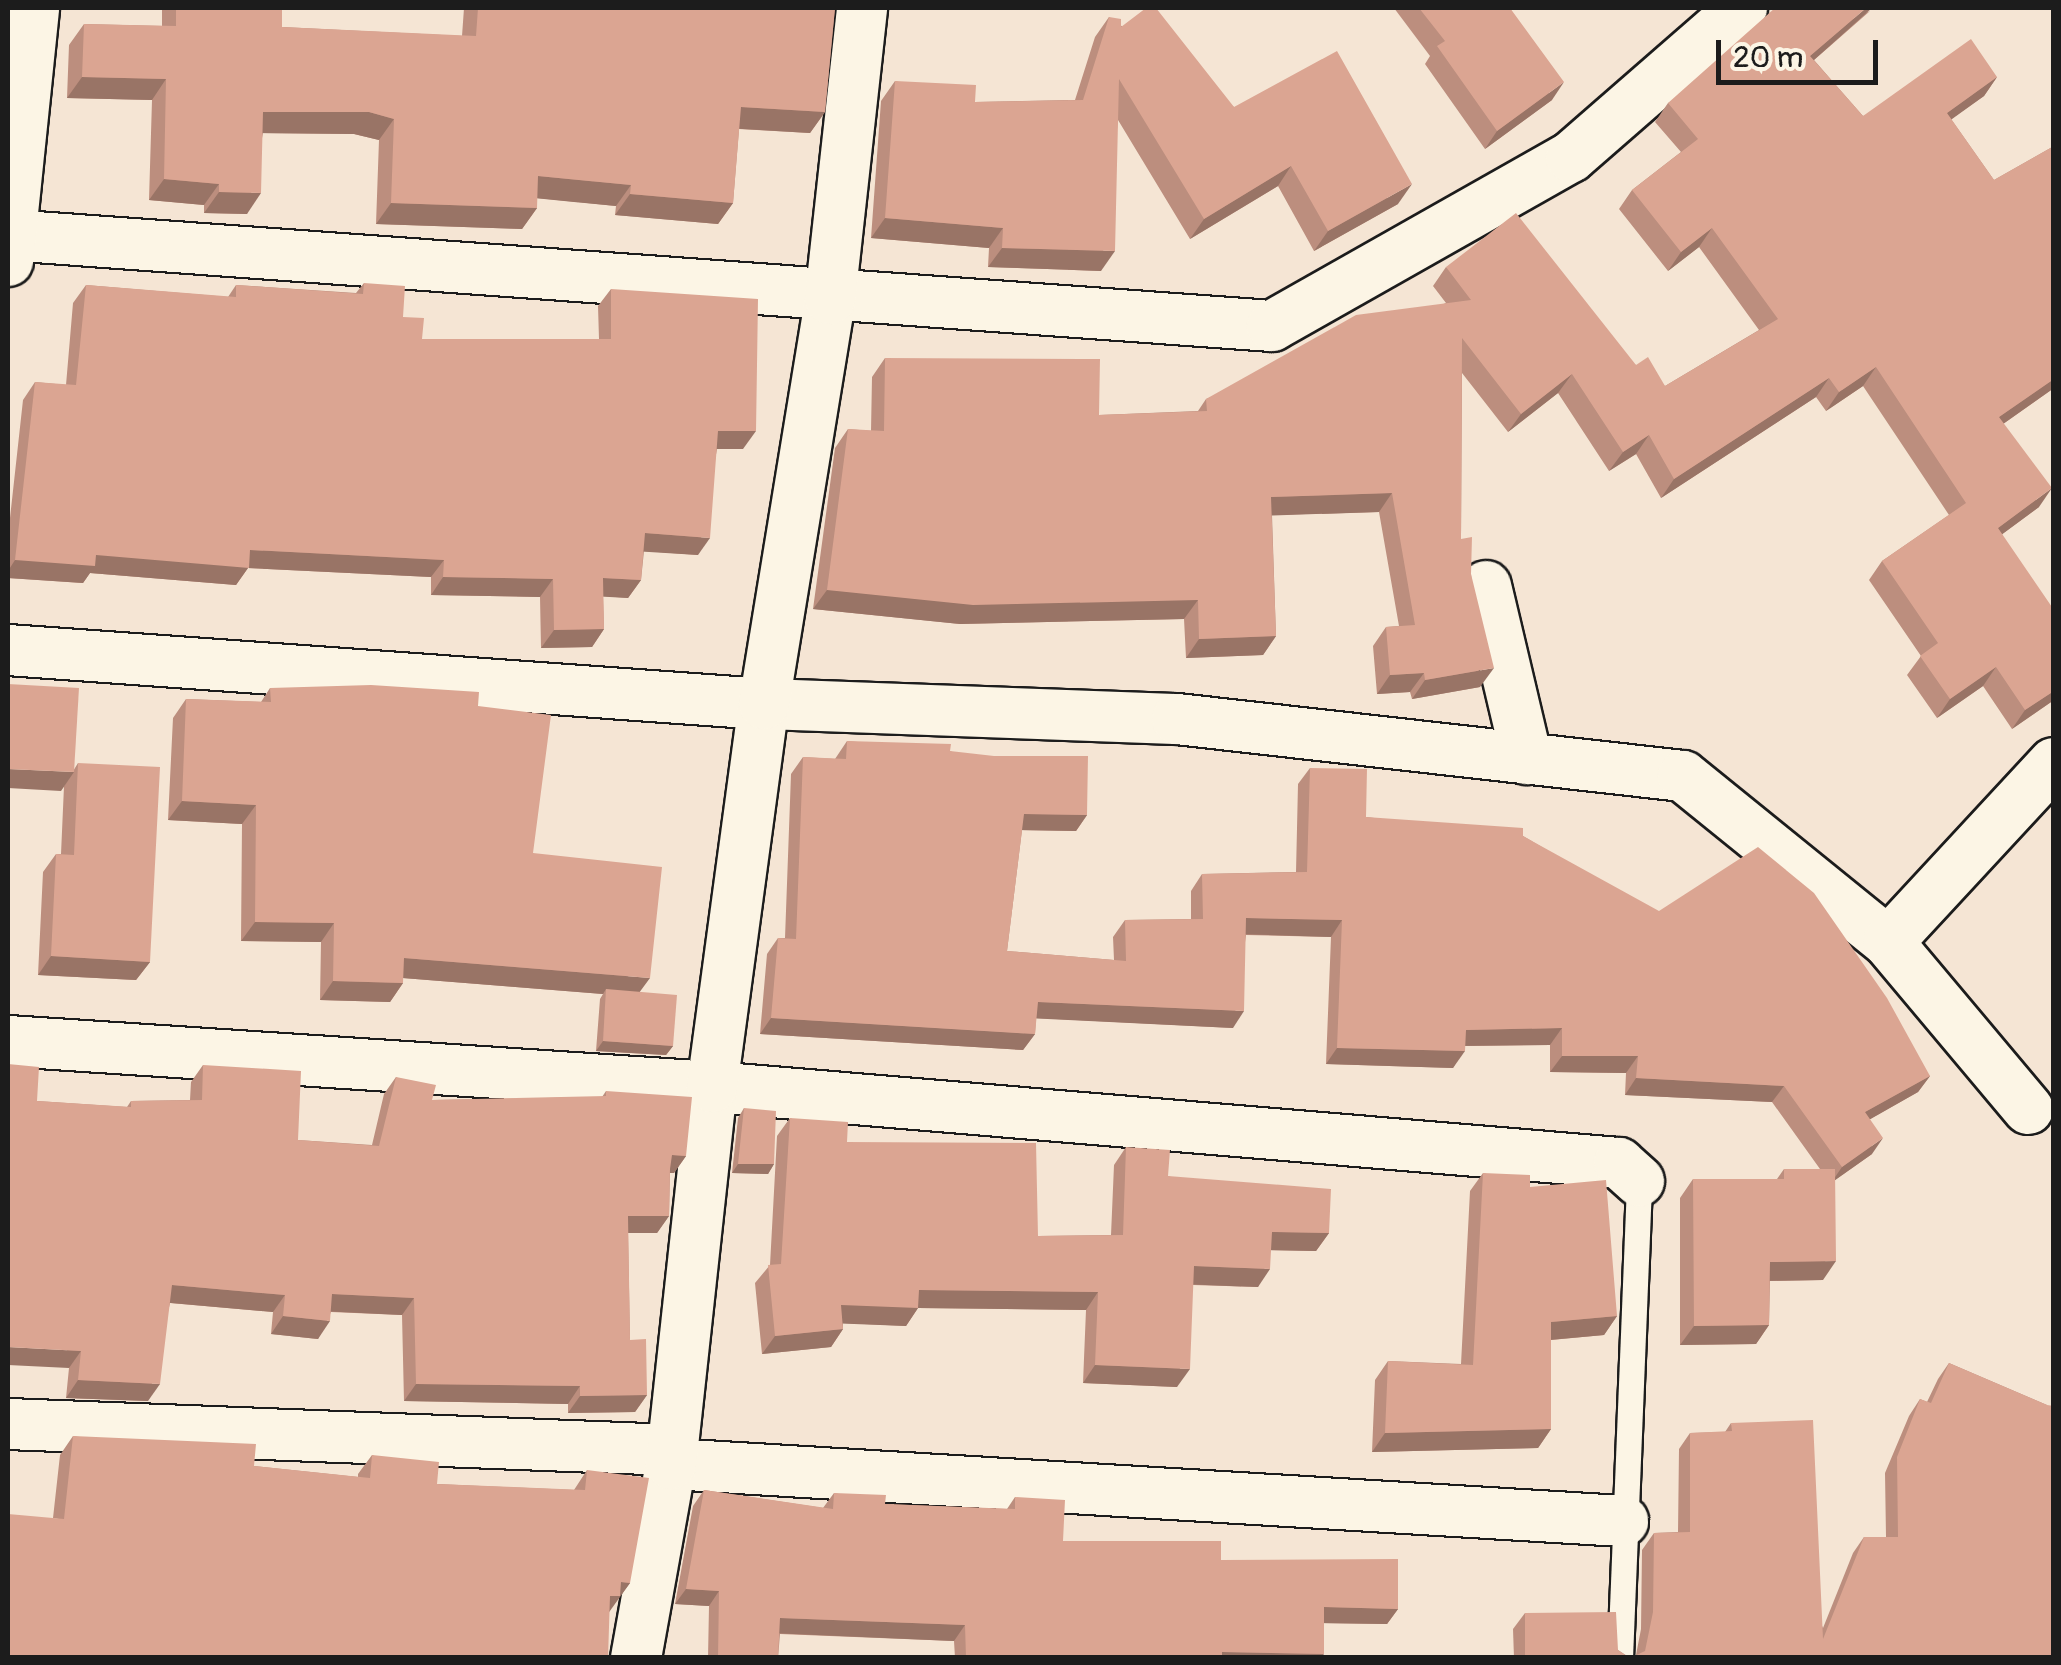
<!DOCTYPE html>
<html>
<head>
<meta charset="utf-8">
<style>
	body { margin:0 }
	#map { position:relative; width:2061px; height:1665px; overflow:hidden; background:#f5e5d4; font-family:Pangolin,sans-serif }
	div>[style] { position:absolute }
	.roads { filter:drop-shadow(2px 0 #1c1c1c) drop-shadow(-2px 0 #1c1c1c) drop-shadow(0 2px #1c1c1c) drop-shadow(0 -2px #1c1c1c) }
	.lane>* { height:25px; margin:-12.5px; padding:0 12.5px; transform-origin:12.5px; border-radius:12.5px; background:#fcf5e5 }
	.street>* { height:50px; margin:-25px; padding:0 25px; transform-origin:25px; border-radius:25px; background:#fcf5e5 }
	.wall>* { inset:0; background:#bc8e7e }
	.shaded-wall>* { inset:0; background:#997466 }
	.building>* { inset:0; background:#dba592 }
	span { translate:-50% -50%; white-space:nowrap; text-align:center; line-height:1.15; -webkit-text-stroke:8px #fcf5e5; paint-order:stroke }
	.frame { position:absolute; inset:0; border:10px solid #1c1c1c; pointer-events:none }
	.scale { position:absolute; left:1716px; top:40px; width:162px; height:45px; box-sizing:border-box; border:5px solid #1c1c1c; border-top:0; padding-left:12px; font-size:30px; line-height:35px; white-space:nowrap; color:#1c1c1c; -webkit-text-stroke:8px #fcf5e5; paint-order:stroke }
</style>
</head>
<body>
<div id="map">
	<div class="roads">
		<div class="lane">
			<i style="left:1620px;top:1658px;width:477px;rotate:-87.7deg"></i>
		</div>
		<div class="street">
			<i style="left:8px;top:235px;width:1267px;rotate:4.12deg"></i>
			<i style="left:1272px;top:326px;width:343px;rotate:-29.5deg"></i>
			<i style="left:1571px;top:157px;width:227px;rotate:-41.1deg"></i>
			<i style="left:8px;top:261px;width:254px;rotate:-84.1deg"></i>
			<i style="left:1486px;top:586px;width:178px;rotate:76.7deg"></i>
			<i style="left:8px;top:650px;width:758px;rotate:4.09deg"></i>
			<i style="left:764px;top:704px;width:413px;rotate:2.1deg"></i>
			<i style="left:1177px;top:719px;width:509px;rotate:6.43deg"></i>
			<i style="left:1683px;top:776px;width:264px;rotate:39deg"></i>
			<i style="left:1888px;top:942px;width:218px;rotate:50deg"></i>
			<i style="left:1888px;top:942px;width:244px;rotate:-47.2deg"></i>
			<i style="left:8px;top:1041px;width:706px;rotate:3.74deg"></i>
			<i style="left:712px;top:1087px;width:910px;rotate:4.79deg"></i>
			<i style="left:1619px;top:1163px;width:27px;rotate:42deg"></i>
			<i style="left:8px;top:1424px;width:666px;rotate:2.24deg"></i>
			<i style="left:671px;top:1464px;width:954px;rotate:3.43deg"></i>
			<i style="left:636px;top:1658px;width:197px;rotate:-79.8deg"></i>
			<i style="left:671px;top:1464px;width:379px;rotate:-83.8deg"></i>
			<i style="left:712px;top:1087px;width:387px;rotate:-82.3deg"></i>
			<i style="left:764px;top:704px;width:410px;rotate:-80.7deg"></i>
			<i style="left:830px;top:299px;width:293px;rotate:-83.7deg"></i>
		</div>
	</div>
	<div class="wall">
		<i style="clip-path:polygon(162px 8px,282px 8px,282px 27px,462px 36px,464px 8px,835px 8px,825px 112px,810px 133px,739px 129px,733px 203px,718px 224px,615px 215px,616px 206px,537px 198px,537px 208px,522px 229px,376px 224px,379px 140px,354px 134px,263px 133px,247px 214px,204px 213px,204px 205px,149px 200px,152px 100px,67px 98px,69px 45px,84px 24px,162px 26px)"></i>
		<i style="clip-path:polygon(1394px 8px,1510px 8px,1552px 100px,1485px 149px,1425px 64px,1430px 56px)"></i>
		<i style="clip-path:polygon(1870px 11px,1814px 60px,1863px 116px,1997px 77px,1984px 96px,1951px 119px,1994px 180px,2054px 146px,2054px 388px,2003px 424px,2039px 507px,2002px 534px,2054px 700px,2012px 729px,1983px 686px,1937px 718px,1907px 675px,1921px 656px,1869px 580px,1882px 561px,1949px 515px,1863px 386px,1826px 411px,1816px 397px,1661px 498px,1636px 454px,1609px 471px,1558px 393px,1508px 432px,1462px 373px,1461px 539px,1471px 574px,1480px 687px,1412px 699px,1410px 692px,1377px 694px,1373px 646px,1386px 627px,1399px 626px,1379px 512px,1272px 515px,1276px 636px,1263px 655px,1186px 658px,1184px 619px,960px 624px,813px 609px,835px 448px,848px 429px,871px 431px,872px 377px,885px 358px,1099px 415px,1198px 411px,1206px 399px,1446px 303px,1433px 286px,1446px 267px,1636px 365px,1665px 386px,1759px 330px,1699px 247px,1668px 271px,1619px 209px,1632px 190px,1681px 152px,1655px 122px,1668px 103px)"></i>
		<i style="clip-path:polygon(1109px 17px,1234px 107px,1398px 204px,1314px 251px,1278px 186px,1190px 239px,1118px 120px,1101px 271px,988px 267px,989px 248px,871px 238px,881px 101px,895px 81px,975px 102px,1075px 100px,1095px 37px)"></i>
		<i style="clip-path:polygon(364px 283px,403px 317px,422px 339px,599px 339px,598px 306px,611px 289px,743px 449px,717px 449px,698px 555px,644px 551px,641px 580px,628px 598px,603px 596px,604px 629px,592px 647px,541px 648px,540px 597px,431px 595px,431px 577px,248px 568px,236px 585px,90px 573px,83px 583px,8px 578px,8px 536px,23px 400px,35px 382px,66px 385px,73px 303px,86px 285px,228px 297px,236px 285px,356px 293px)"></i>
		<i style="clip-path:polygon(270px 688px,478px 706px,533px 853px,640px 992px,673px 1046px,666px 1055px,596px 1051px,600px 999px,603px 994px,403px 978px,403px 983px,390px 1002px,320px 1000px,321px 942px,241px 941px,242px 824px,168px 820px,173px 718px,186px 699px,261px 702px)"></i>
		<i style="clip-path:polygon(847px 741px,950px 751px,1087px 815px,1076px 831px,1022px 830px,1007px 951px,1114px 960px,1113px 937px,1125px 920px,1191px 919px,1191px 891px,1202px 874px,1296px 872px,1298px 784px,1310px 768px,1366px 817px,1523px 836px,1930px 1076px,1918px 1092px,1870px 1119px,1872px 1154px,1835px 1180px,1823px 1280px,1770px 1281px,1769px 1325px,1756px 1344px,1680px 1345px,1680px 1198px,1693px 1179px,1777px 1179px,1784px 1169px,1820px 1169px,1772px 1102px,1625px 1095px,1626px 1073px,1550px 1072px,1550px 1045px,1465px 1046px,1453px 1068px,1326px 1064px,1331px 937px,1246px 935px,1233px 1028px,1036px 1018px,1035px 1034px,1023px 1050px,760px 1034px,767px 954px,778px 938px,785px 938px,791px 774px,803px 757px,835px 759px)"></i>
		<i style="clip-path:polygon(78px 763px,150px 962px,136px 980px,38px 975px,43px 872px,56px 854px,61px 854px,64px 786px,61px 791px)"></i>
		<i style="clip-path:polygon(203px 1065px,298px 1140px,372px 1145px,384px 1094px,396px 1077px,432px 1100px,602px 1097px,606px 1091px,686px 1156px,674px 1173px,670px 1173px,669px 1216px,657px 1233px,628px 1233px,630px 1340px,647px 1395px,635px 1412px,568px 1413px,568px 1404px,404px 1401px,402px 1315px,331px 1312px,318px 1339px,271px 1334px,273px 1312px,170px 1303px,148px 1401px,66px 1398px,69px 1368px,37px 1101px,127px 1107px,131px 1101px,190px 1100px,191px 1082px)"></i>
		<i style="clip-path:polygon(744px 1108px,774px 1164px,768px 1174px,732px 1173px,738px 1118px)"></i>
		<i style="clip-path:polygon(790px 1118px,847px 1142px,1038px 1236px,1111px 1235px,1114px 1165px,1126px 1147px,1168px 1176px,1329px 1233px,1316px 1251px,1271px 1250px,1258px 1287px,1193px 1285px,1177px 1387px,1083px 1383px,1086px 1310px,918px 1308px,906px 1326px,843px 1323px,843px 1329px,831px 1347px,762px 1354px,755px 1283px,770px 1265px,777px 1136px)"></i>
		<i style="clip-path:polygon(1483px 1173px,1530px 1187px,1617px 1316px,1604px 1335px,1551px 1340px,1551px 1429px,1538px 1448px,1372px 1452px,1375px 1380px,1388px 1361px,1461px 1364px,1470px 1191px)"></i>
		<i style="clip-path:polygon(1949px 1363px,2047px 1405px,2054px 1658px,1636px 1655px,1641px 1629px,1642px 1550px,1654px 1533px,1678px 1532px,1679px 1449px,1690px 1433px,1725px 1432px,1731px 1423px,1823px 1628px,1853px 1553px,1864px 1537px,1886px 1537px,1885px 1473px,1909px 1416px,1920px 1399px,1927px 1402px,1938px 1379px)"></i>
		<i style="clip-path:polygon(73px 1436px,254px 1466px,358px 1477px,358px 1474px,372px 1455px,437px 1484px,574px 1490px,587px 1470px,630px 1583px,609px 1611px,53px 1518px,60px 1455px)"></i>
		<i style="clip-path:polygon(704px 1490px,823px 1508px,834px 1493px,885px 1504px,1007px 1509px,1015px 1497px,1063px 1541px,1221px 1560px,1398px 1609px,1387px 1624px,1324px 1623px,1321px 1658px,955px 1658px,954px 1641px,780px 1634px,778px 1658px,708px 1658px,709px 1606px,675px 1604px,693px 1506px)"></i>
		<i style="clip-path:polygon(1525px 1613px,1618px 1650px,1630px 1658px,1514px 1658px,1513px 1629px)"></i>
	</div>
	<div class="shaded-wall">
		<i style="clip-path:polygon(1866px 8px,1872px 8px,1797px 75px,1810px 56px)"></i>
		<i style="clip-path:polygon(82px 77px,166px 79px,152px 100px,67px 98px)"></i>
		<i style="clip-path:polygon(1997px 77px,1984px 96px,1934px 132px,1947px 113px)"></i>
		<i style="clip-path:polygon(1564px 82px,1552px 100px,1485px 149px,1497px 131px)"></i>
		<i style="clip-path:polygon(741px 107px,825px 112px,810px 133px,726px 128px)"></i>
		<i style="clip-path:polygon(263px 112px,369px 112px,394px 119px,379px 140px,354px 134px,249px 133px)"></i>
		<i style="clip-path:polygon(1291px 166px,1278px 186px,1190px 239px,1204px 219px)"></i>
		<i style="clip-path:polygon(538px 176px,631px 185px,616px 206px,524px 197px)"></i>
		<i style="clip-path:polygon(164px 179px,219px 184px,204px 205px,149px 200px)"></i>
		<i style="clip-path:polygon(1412px 184px,1398px 204px,1314px 251px,1328px 231px)"></i>
		<i style="clip-path:polygon(219px 192px,261px 193px,247px 214px,204px 213px)"></i>
		<i style="clip-path:polygon(630px 194px,733px 203px,718px 224px,615px 215px)"></i>
		<i style="clip-path:polygon(391px 203px,537px 208px,522px 229px,376px 224px)"></i>
		<i style="clip-path:polygon(885px 218px,1003px 228px,989px 248px,871px 238px)"></i>
		<i style="clip-path:polygon(1712px 228px,1699px 247px,1668px 271px,1681px 252px)"></i>
		<i style="clip-path:polygon(1002px 248px,1115px 251px,1101px 271px,988px 267px)"></i>
		<i style="clip-path:polygon(1876px 367px,1863px 386px,1826px 411px,1839px 392px)"></i>
		<i style="clip-path:polygon(1572px 374px,1558px 393px,1508px 432px,1521px 414px)"></i>
		<i style="clip-path:polygon(1829px 378px,1816px 397px,1661px 498px,1674px 479px)"></i>
		<i style="clip-path:polygon(2054px 379px,2054px 388px,1986px 436px,1999px 417px)"></i>
		<i style="clip-path:polygon(718px 431px,756px 431px,743px 449px,706px 449px)"></i>
		<i style="clip-path:polygon(1649px 435px,1636px 454px,1609px 471px,1623px 452px)"></i>
		<i style="clip-path:polygon(2052px 488px,2039px 507px,1985px 547px,1998px 528px)"></i>
		<i style="clip-path:polygon(1392px 493px,1379px 512px,1258px 516px,1271px 497px)"></i>
		<i style="clip-path:polygon(645px 533px,710px 538px,698px 555px,633px 551px)"></i>
		<i style="clip-path:polygon(250px 550px,444px 560px,431px 577px,248px 568px,236px 585px,90px 573px,83px 583px,8px 578px,8px 571px,15px 560px,96px 555px)"></i>
		<i style="clip-path:polygon(443px 577px,553px 579px,540px 597px,431px 595px)"></i>
		<i style="clip-path:polygon(603px 578px,641px 580px,628px 598px,591px 596px)"></i>
		<i style="clip-path:polygon(827px 590px,1198px 600px,1184px 619px,960px 624px,813px 609px)"></i>
		<i style="clip-path:polygon(604px 629px,592px 647px,541px 648px,554px 630px)"></i>
		<i style="clip-path:polygon(1276px 636px,1263px 655px,1186px 658px,1199px 639px)"></i>
		<i style="clip-path:polygon(1996px 667px,1983px 686px,1937px 718px,1950px 699px)"></i>
		<i style="clip-path:polygon(1494px 668px,1480px 687px,1412px 699px,1425px 680px)"></i>
		<i style="clip-path:polygon(1424px 673px,1410px 692px,1377px 694px,1390px 675px)"></i>
		<i style="clip-path:polygon(2054px 691px,2054px 700px,2012px 729px,2025px 710px)"></i>
		<i style="clip-path:polygon(8px 769px,74px 772px,61px 791px,8px 788px)"></i>
		<i style="clip-path:polygon(182px 801px,256px 805px,242px 824px,168px 820px)"></i>
		<i style="clip-path:polygon(1024px 814px,1087px 815px,1076px 831px,1012px 830px)"></i>
		<i style="clip-path:polygon(1246px 918px,1342px 920px,1331px 937px,1235px 934px)"></i>
		<i style="clip-path:polygon(255px 922px,334px 923px,321px 942px,241px 941px)"></i>
		<i style="clip-path:polygon(51px 956px,150px 962px,136px 980px,38px 975px)"></i>
		<i style="clip-path:polygon(404px 958px,650px 978px,636px 997px,606px 989px,603px 994px,390px 977px)"></i>
		<i style="clip-path:polygon(333px 981px,403px 983px,390px 1002px,320px 1000px)"></i>
		<i style="clip-path:polygon(1038px 1002px,1244px 1011px,1233px 1028px,1027px 1018px)"></i>
		<i style="clip-path:polygon(771px 1018px,1035px 1034px,1023px 1050px,760px 1034px)"></i>
		<i style="clip-path:polygon(1562px 1028px,1550px 1045px,1454px 1046px,1466px 1030px)"></i>
		<i style="clip-path:polygon(603px 1041px,673px 1046px,666px 1055px,596px 1051px)"></i>
		<i style="clip-path:polygon(1337px 1048px,1465px 1051px,1453px 1068px,1326px 1064px)"></i>
		<i style="clip-path:polygon(1562px 1056px,1638px 1056px,1626px 1073px,1550px 1072px)"></i>
		<i style="clip-path:polygon(1930px 1076px,1918px 1092px,1853px 1129px,1865px 1112px)"></i>
		<i style="clip-path:polygon(1636px 1078px,1784px 1086px,1772px 1102px,1625px 1095px)"></i>
		<i style="clip-path:polygon(1883px 1138px,1872px 1154px,1831px 1183px,1842px 1167px)"></i>
		<i style="clip-path:polygon(672px 1155px,686px 1156px,674px 1173px,660px 1173px)"></i>
		<i style="clip-path:polygon(738px 1164px,774px 1164px,768px 1174px,732px 1173px)"></i>
		<i style="clip-path:polygon(628px 1216px,669px 1216px,657px 1233px,616px 1233px)"></i>
		<i style="clip-path:polygon(1272px 1232px,1329px 1233px,1316px 1251px,1259px 1250px)"></i>
		<i style="clip-path:polygon(1836px 1261px,1823px 1280px,1757px 1281px,1770px 1262px)"></i>
		<i style="clip-path:polygon(1194px 1266px,1270px 1269px,1258px 1287px,1181px 1284px)"></i>
		<i style="clip-path:polygon(172px 1285px,285px 1295px,273px 1312px,160px 1302px)"></i>
		<i style="clip-path:polygon(919px 1290px,1098px 1292px,1086px 1310px,918px 1308px,906px 1326px,828px 1323px,841px 1305px)"></i>
		<i style="clip-path:polygon(332px 1294px,414px 1298px,402px 1315px,320px 1311px)"></i>
		<i style="clip-path:polygon(283px 1316px,330px 1321px,318px 1339px,271px 1334px)"></i>
		<i style="clip-path:polygon(1617px 1316px,1604px 1335px,1538px 1341px,1551px 1322px)"></i>
		<i style="clip-path:polygon(1769px 1325px,1756px 1344px,1680px 1345px,1694px 1326px)"></i>
		<i style="clip-path:polygon(843px 1329px,831px 1347px,762px 1354px,775px 1336px)"></i>
		<i style="clip-path:polygon(8px 1347px,81px 1351px,69px 1368px,8px 1365px)"></i>
		<i style="clip-path:polygon(1095px 1365px,1190px 1369px,1177px 1387px,1083px 1383px)"></i>
		<i style="clip-path:polygon(78px 1380px,160px 1384px,148px 1401px,66px 1398px)"></i>
		<i style="clip-path:polygon(416px 1384px,580px 1386px,568px 1404px,404px 1401px)"></i>
		<i style="clip-path:polygon(647px 1395px,635px 1412px,568px 1413px,580px 1396px)"></i>
		<i style="clip-path:polygon(1551px 1429px,1538px 1448px,1372px 1452px,1385px 1433px)"></i>
		<i style="clip-path:polygon(621px 1582px,630px 1583px,607px 1615px,610px 1596px)"></i>
		<i style="clip-path:polygon(686px 1589px,719px 1591px,709px 1606px,675px 1604px)"></i>
		<i style="clip-path:polygon(1324px 1607px,1398px 1609px,1387px 1624px,1313px 1623px)"></i>
		<i style="clip-path:polygon(780px 1618px,965px 1625px,954px 1641px,770px 1633px)"></i>
		<i style="clip-path:polygon(1222px 1652px,1324px 1654px,1321px 1658px,1219px 1658px)"></i>
	</div>
	<div class="building">
		<i style="clip-path:polygon(176px 8px,282px 8px,282px 27px,476px 36px,478px 8px,835px 8px,825px 112px,741px 107px,733px 203px,630px 194px,631px 185px,538px 176px,537px 208px,391px 203px,394px 119px,369px 112px,263px 112px,261px 193px,219px 192px,219px 184px,164px 179px,166px 79px,82px 77px,84px 24px,176px 26px)"></i>
		<i style="clip-path:polygon(1146px 8px,1156px 8px,1234px 107px,1337px 51px,1412px 184px,1328px 231px,1291px 166px,1204px 219px,1119px 79px,1115px 251px,1002px 248px,1003px 228px,885px 218px,895px 81px,976px 85px,975px 102px,1083px 100px,1109px 17px,1121px 19px,1121px 27px)"></i>
		<i style="clip-path:polygon(1419px 8px,1510px 8px,1564px 82px,1497px 131px,1437px 46px,1445px 41px)"></i>
		<i style="clip-path:polygon(1775px 8px,1866px 8px,1810px 56px,1863px 116px,1971px 39px,1997px 77px,1947px 113px,1994px 180px,2054px 146px,2054px 379px,1999px 417px,2052px 488px,1998px 528px,2054px 610px,2054px 691px,2025px 710px,1996px 667px,1950px 699px,1920px 656px,1938px 643px,1882px 561px,1966px 503px,1876px 367px,1839px 392px,1829px 378px,1674px 479px,1649px 435px,1623px 452px,1572px 374px,1521px 414px,1462px 338px,1461px 539px,1472px 537px,1471px 574px,1494px 668px,1425px 680px,1424px 673px,1390px 675px,1386px 627px,1415px 625px,1392px 493px,1271px 497px,1276px 636px,1199px 639px,1198px 600px,973px 605px,827px 590px,848px 429px,884px 431px,885px 358px,1100px 359px,1099px 415px,1207px 411px,1206px 399px,1356px 315px,1471px 300px,1446px 267px,1516px 213px,1636px 365px,1648px 357px,1665px 386px,1778px 319px,1712px 228px,1681px 252px,1632px 190px,1698px 139px,1668px 103px)"></i>
		<i style="clip-path:polygon(364px 283px,405px 286px,403px 317px,424px 318px,422px 339px,611px 339px,611px 289px,758px 299px,756px 431px,718px 431px,710px 538px,645px 533px,641px 580px,603px 578px,604px 629px,554px 630px,553px 579px,443px 577px,444px 560px,250px 550px,249px 568px,96px 555px,95px 566px,15px 560px,35px 382px,76px 385px,86px 285px,236px 297px,236px 285px,363px 294px)"></i>
		<i style="clip-path:polygon(8px 684px,79px 688px,74px 772px,8px 769px)"></i>
		<i style="clip-path:polygon(371px 685px,479px 692px,478px 706px,551px 715px,533px 853px,662px 867px,650px 978px,404px 958px,403px 983px,333px 981px,334px 923px,255px 922px,256px 805px,182px 801px,186px 699px,271px 702px,270px 688px)"></i>
		<i style="clip-path:polygon(847px 741px,951px 744px,950px 751px,994px 756px,1088px 756px,1087px 815px,1024px 814px,1007px 951px,1126px 961px,1125px 920px,1203px 919px,1202px 874px,1307px 872px,1310px 768px,1367px 769px,1366px 817px,1523px 828px,1523px 836px,1659px 911px,1758px 847px,1814px 893px,1887px 998px,1930px 1076px,1865px 1112px,1883px 1138px,1842px 1167px,1784px 1086px,1636px 1078px,1638px 1056px,1562px 1056px,1562px 1028px,1466px 1030px,1465px 1051px,1337px 1048px,1342px 920px,1246px 918px,1244px 1011px,1038px 1002px,1035px 1034px,771px 1018px,778px 938px,796px 939px,803px 757px,846px 759px)"></i>
		<i style="clip-path:polygon(78px 763px,160px 767px,150px 962px,51px 956px,56px 854px,74px 855px)"></i>
		<i style="clip-path:polygon(606px 989px,677px 995px,673px 1046px,603px 1041px)"></i>
		<i style="clip-path:polygon(8px 1064px,39px 1067px,37px 1101px,131px 1107px,131px 1101px,202px 1100px,203px 1065px,301px 1071px,298px 1140px,379px 1146px,396px 1077px,436px 1085px,432px 1100px,606px 1096px,606px 1091px,692px 1097px,686px 1156px,672px 1155px,670px 1169px,669px 1216px,628px 1216px,630px 1340px,646px 1339px,647px 1395px,580px 1396px,580px 1386px,416px 1384px,414px 1298px,332px 1294px,330px 1321px,283px 1316px,285px 1295px,172px 1285px,160px 1384px,78px 1380px,81px 1351px,8px 1347px)"></i>
		<i style="clip-path:polygon(744px 1108px,776px 1111px,774px 1164px,738px 1164px)"></i>
		<i style="clip-path:polygon(790px 1118px,848px 1122px,847px 1142px,1036px 1143px,1038px 1236px,1123px 1235px,1126px 1147px,1170px 1150px,1168px 1176px,1331px 1189px,1329px 1233px,1272px 1232px,1270px 1269px,1194px 1266px,1190px 1369px,1095px 1365px,1098px 1292px,919px 1290px,918px 1308px,841px 1305px,843px 1329px,775px 1336px,768px 1265px,781px 1264px)"></i>
		<i style="clip-path:polygon(1784px 1169px,1835px 1169px,1836px 1261px,1770px 1262px,1769px 1325px,1694px 1326px,1693px 1179px,1784px 1179px)"></i>
		<i style="clip-path:polygon(1483px 1173px,1530px 1175px,1530px 1187px,1606px 1180px,1617px 1316px,1551px 1322px,1551px 1429px,1385px 1433px,1388px 1361px,1473px 1365px)"></i>
		<i style="clip-path:polygon(1949px 1363px,2047px 1405px,2054px 1406px,2054px 1656px,1974px 1658px,1630px 1658px,1645px 1651px,1653px 1612px,1654px 1533px,1690px 1532px,1690px 1433px,1732px 1431px,1731px 1423px,1813px 1420px,1823px 1639px,1864px 1537px,1898px 1537px,1897px 1457px,1920px 1399px,1931px 1403px)"></i>
		<i style="clip-path:polygon(73px 1436px,256px 1444px,254px 1466px,370px 1478px,372px 1455px,439px 1462px,437px 1484px,585px 1490px,587px 1470px,649px 1478px,630px 1583px,621px 1582px,620px 1596px,610px 1596px,608px 1658px,8px 1658px,8px 1514px,64px 1519px)"></i>
		<i style="clip-path:polygon(704px 1490px,833px 1509px,834px 1493px,886px 1495px,885px 1504px,1015px 1509px,1015px 1497px,1065px 1500px,1063px 1541px,1221px 1541px,1221px 1560px,1398px 1559px,1398px 1609px,1324px 1607px,1324px 1654px,1222px 1652px,1222px 1658px,966px 1658px,965px 1625px,780px 1618px,778px 1658px,718px 1658px,719px 1591px,686px 1589px)"></i>
		<i style="clip-path:polygon(1616px 1612px,1618px 1650px,1630px 1658px,1525px 1658px,1525px 1613px)"></i>
	</div>
	<div class="frame"></div>
	<div class="scale">20 m</div>
</div>
</body>
</html>
